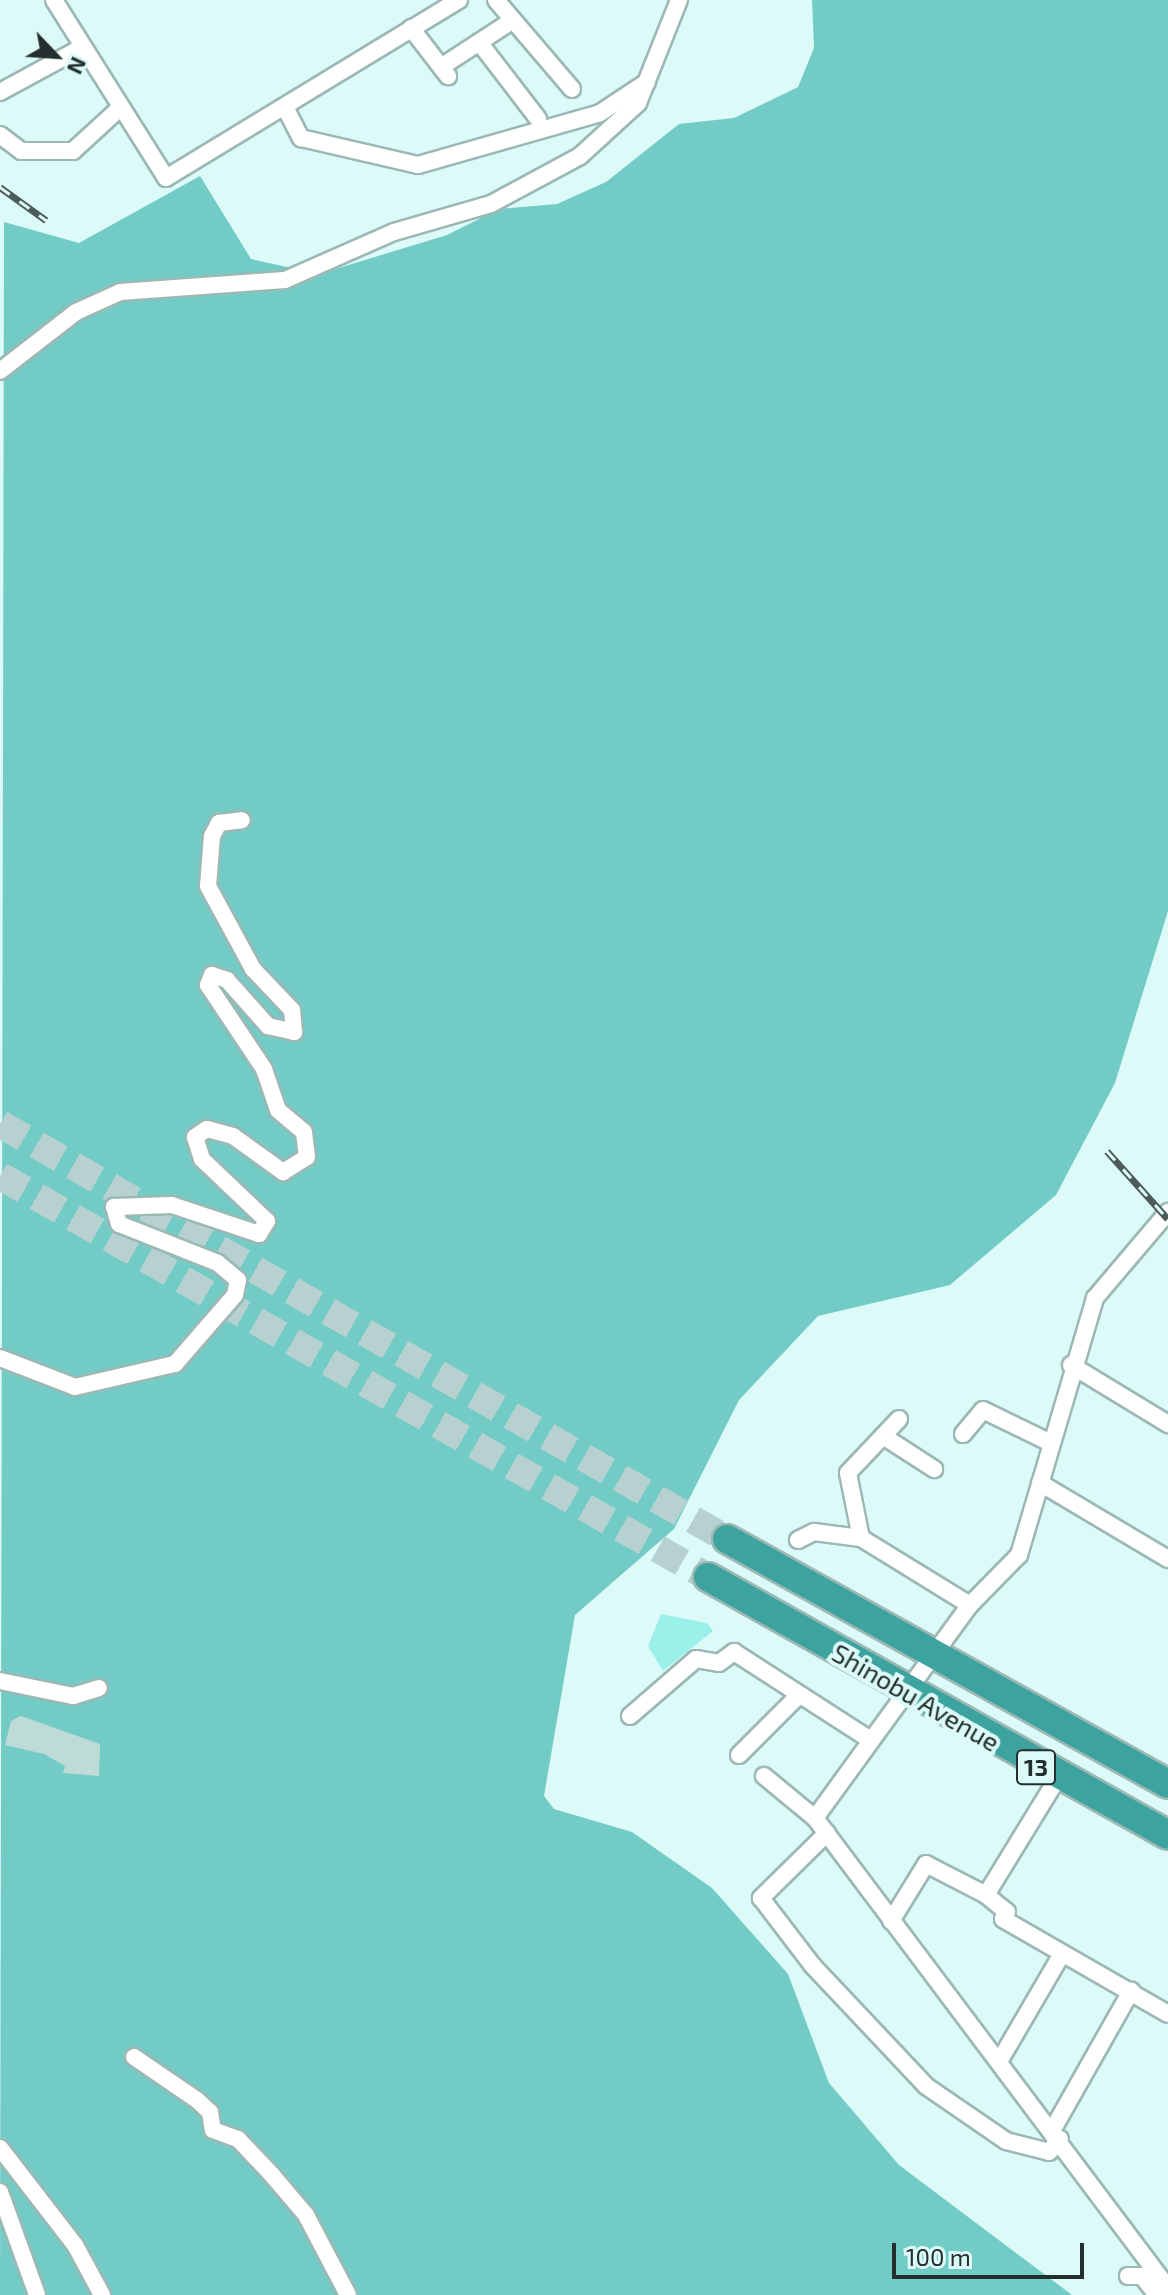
<!DOCTYPE html>
<html>
<head>
<meta charset="utf-8">
<style>
	body { margin:0 }
	#map { position:relative; width:1168px; height:2295px; overflow:hidden; background:#dcfaf8; font-family:"Exo 2",sans-serif }
	div>[style] { position:absolute }
	.green>* { inset:0; background:#9cf0ea }
	.forest>* { inset:0; background:#73cbc6 }
	.building>* { inset:0; background:#bedbd8 }
	.highway-tunnel>* { height:28px; margin-top:-14px; transform-origin:0; background:repeating-linear-gradient(90deg,#b7d1d0 0 28px,transparent 0 42px) }
	.roads { filter:drop-shadow(2px 0 #9cb8b5) drop-shadow(-2px 0 #9cb8b5) drop-shadow(0 2px #9cb8b5) drop-shadow(0 -2px #9cb8b5) }
	.street>* { height:16px; margin:-8px; padding:0 8px; transform-origin:8px; border-radius:8px; background:#fff }
	.highway>* { height:28px; margin:-14px; padding:0 14px; transform-origin:14px; border-radius:14px; background:#3da39e }
	.rail>* { height:7px; margin-top:-3.5px; transform-origin:0; background:repeating-linear-gradient(90deg,#dcfaf8 0 12px,#4c5b5b 0 24px); box-sizing:border-box; border-block:2px solid #4c5b5b }
	span { translate:-50% -50%; white-space:nowrap; text-align:center; line-height:1.15; -webkit-text-stroke:8px #dcfaf8; paint-order:stroke }
	.shield-label span { padding:2px 6px; background:#dcfaf8; border:2px solid; border-radius:6px; -webkit-text-stroke-width:0 }
	.shield-label { font-size:24px; color:#232e2e; font-weight:700 }
	.street-label { font-size:26px; color:#232e2e }
	.north { position:absolute; left:16px; top:16px; width:80px; height:80px; -webkit-text-stroke:6px #dcfaf8; paint-order:stroke; rotate:115deg; font-size:22px; font-weight:700; line-height:32px; text-align:center; color:#232e2e }
	.north::after { content:''; display:block; margin:auto; width:28px; height:36px; background:#232e2e; clip-path:polygon(50% 0,100% 100%,50% 72%,0 100%) }
	.scale { position:absolute; left:892px; top:2243px; width:192px; height:36px; box-sizing:border-box; border:4px solid #232e2e; border-top:0; padding-left:10px; font-size:24px; line-height:28px; white-space:nowrap; color:#232e2e; -webkit-text-stroke:6px #dcfaf8; paint-order:stroke }
</style>
</head>
<body>
<div id="map">
	<div class="green">
		<i style="clip-path:polygon(661px 1614px,707px 1623px,713px 1631px,663px 1671px,648px 1646px)"></i>
	</div>
	<div class="forest">
		<i style="clip-path:polygon(812px 0,1168px 0,1168px 911px,1115px 1083px,1056px 1195px,950px 1285px,818px 1316px,739px 1400px,674px 1529px,575px 1615px,544px 1796px,554px 1809px,632px 1832px,712px 1888px,788px 1974px,829px 2083px,899px 2165px,1072px 2295px,0 2295px,4px 222px,79px 243px,200px 176px,251px 259px,319px 274px,447px 235px,499px 209px,557px 204px,606px 182px,679px 124px,734px 118px,798px 87px,814px 48px)"></i>
	</div>
	<div class="building">
		<i style="clip-path:polygon(21px 1716px,100px 1744px,99px 1776px,63px 1773px,65px 1766px,44px 1754px,5px 1745px,11px 1721px)"></i>
	</div>
	<div class="highway-tunnel">
		<i style="left:0;top:1124px;width:837px;rotate:29.72deg"></i>
		<i style="left:0;top:1176px;width:814px;rotate:29.53deg"></i>
	</div>
	<div class="roads">
		<div class="street">
			<i style="left:54px;top:0;width:210px;rotate:57.8deg"></i>
			<i style="left:166px;top:178px;width:343px;rotate:-31.3deg"></i>
			<i style="left:496px;top:0;width:117px;rotate:49.5deg"></i>
			<i style="left:411px;top:28px;width:61px;rotate:52.4deg"></i>
			<i style="left:479px;top:42px;width:97px;rotate:52.5deg"></i>
			<i style="left:441px;top:67px;width:86px;rotate:-33.1deg"></i>
			<i style="left:0;top:92px;width:94px;rotate:-28.5deg"></i>
			<i style="left:286px;top:109px;width:33px;rotate:63deg"></i>
			<i style="left:301px;top:138px;width:120px;rotate:13deg"></i>
			<i style="left:418px;top:165px;width:189px;rotate:-15.9deg"></i>
			<i style="left:600px;top:113px;width:56px;rotate:-33.4deg"></i>
			<i style="left:0;top:135px;width:26px;rotate:37deg"></i>
			<i style="left:21px;top:151px;width:52px"></i>
			<i style="left:73px;top:151px;width:65px;rotate:-42.5deg"></i>
			<i style="left:0;top:371px;width:96px;rotate:-37.8deg"></i>
			<i style="left:76px;top:312px;width:48px;rotate:-24.4deg"></i>
			<i style="left:120px;top:292px;width:165px;rotate:-4.2deg"></i>
			<i style="left:285px;top:280px;width:119px;rotate:-23.8deg"></i>
			<i style="left:394px;top:232px;width:101px;rotate:-16.1deg"></i>
			<i style="left:491px;top:204px;width:101px;rotate:-28.3deg"></i>
			<i style="left:580px;top:156px;width:79px;rotate:-42.4deg"></i>
			<i style="left:638px;top:103px;width:111px;rotate:-68.3deg"></i>
			<i style="left:0;top:1358px;width:80px;rotate:21.1deg"></i>
			<i style="left:75px;top:1387px;width:103px;rotate:-13deg"></i>
			<i style="left:175px;top:1364px;width:91px;rotate:-49deg"></i>
			<i style="left:235px;top:1295px;width:15px;rotate:-79deg"></i>
			<i style="left:238px;top:1280px;width:26px;rotate:-140deg"></i>
			<i style="left:218px;top:1263px;width:106px;rotate:-158.5deg"></i>
			<i style="left:119px;top:1224px;width:18px;rotate:-106deg"></i>
			<i style="left:114px;top:1207px;width:58px;rotate:-2deg"></i>
			<i style="left:172px;top:1205px;width:92px;rotate:18.4deg"></i>
			<i style="left:259px;top:1234px;width:15px;rotate:-58deg"></i>
			<i style="left:267px;top:1221px;width:90px;rotate:-136.4deg"></i>
			<i style="left:202px;top:1159px;width:23px;rotate:-108deg"></i>
			<i style="left:195px;top:1137px;width:14px;rotate:-34deg"></i>
			<i style="left:207px;top:1129px;width:27px;rotate:15deg"></i>
			<i style="left:233px;top:1136px;width:62px;rotate:35.8deg"></i>
			<i style="left:283px;top:1172px;width:28px;rotate:-32deg"></i>
			<i style="left:307px;top:1157px;width:25px;rotate:-97deg"></i>
			<i style="left:304px;top:1132px;width:34px;rotate:-140deg"></i>
			<i style="left:278px;top:1110px;width:43px;rotate:-108.9deg"></i>
			<i style="left:264px;top:1069px;width:101px;rotate:-123.7deg"></i>
			<i style="left:208px;top:985px;width:11px;rotate:-68deg"></i>
			<i style="left:212px;top:975px;width:16px;rotate:18deg"></i>
			<i style="left:227px;top:980px;width:62px;rotate:48.3deg"></i>
			<i style="left:268px;top:1026px;width:27px;rotate:13deg"></i>
			<i style="left:294px;top:1032px;width:22px;rotate:-95deg"></i>
			<i style="left:292px;top:1010px;width:57px;rotate:-133.6deg"></i>
			<i style="left:253px;top:969px;width:94px;rotate:-118.5deg"></i>
			<i style="left:208px;top:886px;width:50px;rotate:-85.4deg"></i>
			<i style="left:212px;top:836px;width:15px;rotate:-62deg"></i>
			<i style="left:219px;top:823px;width:23px;rotate:-7deg"></i>
			<i style="left:1071px;top:1365px;width:114px;rotate:31.3deg"></i>
			<i style="left:899px;top:1419px;width:74px;rotate:133.4deg"></i>
			<i style="left:848px;top:1473px;width:66px;rotate:78.7deg"></i>
			<i style="left:861px;top:1538px;width:128px;rotate:31.6deg"></i>
			<i style="left:963px;top:1434px;width:31px;rotate:-50deg"></i>
			<i style="left:983px;top:1410px;width:76px;rotate:25.9deg"></i>
			<i style="left:883px;top:1436px;width:61px;rotate:32.9deg"></i>
			<i style="left:1040px;top:1483px;width:149px;rotate:30.7deg"></i>
			<i style="left:798px;top:1540px;width:18px;rotate:-27deg"></i>
			<i style="left:814px;top:1532px;width:47px;rotate:7.3deg"></i>
			<i style="left:0;top:1681px;width:75px;rotate:11.6deg"></i>
			<i style="left:73px;top:1696px;width:27px;rotate:-17deg"></i>
			<i style="left:630px;top:1716px;width:87px;rotate:-40.8deg"></i>
			<i style="left:696px;top:1659px;width:23px;rotate:10deg"></i>
			<i style="left:719px;top:1663px;width:19px;rotate:-36deg"></i>
			<i style="left:734px;top:1652px;width:161px;rotate:32.8deg"></i>
			<i style="left:739px;top:1755px;width:83px;rotate:-45deg"></i>
			<i style="left:764px;top:1776px;width:66px;rotate:39.5deg"></i>
			<i style="left:815px;top:1818px;width:588px;rotate:53.09deg"></i>
			<i style="left:815px;top:1818px;width:263px;rotate:-54deg"></i>
			<i style="left:970px;top:1605px;width:70px;rotate:-45.6deg"></i>
			<i style="left:1019px;top:1555px;width:268px;rotate:-73.5deg"></i>
			<i style="left:1095px;top:1298px;width:113px;rotate:-49.7deg"></i>
			<i style="left:827px;top:1833px;width:93px;rotate:135.4deg"></i>
			<i style="left:761px;top:1898px;width:86px;rotate:52.6deg"></i>
			<i style="left:813px;top:1966px;width:165px;rotate:46.7deg"></i>
			<i style="left:926px;top:2086px;width:97px;rotate:34.5deg"></i>
			<i style="left:1006px;top:2141px;width:44px;rotate:14.3deg"></i>
			<i style="left:1049px;top:2152px;width:17px;rotate:-50deg"></i>
			<i style="left:986px;top:1895px;width:136px;rotate:-58.5deg"></i>
			<i style="left:891px;top:1921px;width:67px;rotate:-58.4deg"></i>
			<i style="left:926px;top:1864px;width:68px;rotate:27.3deg"></i>
			<i style="left:986px;top:1895px;width:27px;rotate:39deg"></i>
			<i style="left:1007px;top:1912px;width:8px;rotate:120deg"></i>
			<i style="left:1003px;top:1919px;width:190px;rotate:29.9deg"></i>
			<i style="left:134px;top:2057px;width:76px;rotate:34.3deg"></i>
			<i style="left:197px;top:2100px;width:18px;rotate:43deg"></i>
			<i style="left:210px;top:2112px;width:18px;rotate:81deg"></i>
			<i style="left:213px;top:2130px;width:27px;rotate:20deg"></i>
			<i style="left:238px;top:2139px;width:50px;rotate:46.6deg"></i>
			<i style="left:272px;top:2175px;width:52px;rotate:49.6deg"></i>
			<i style="left:306px;top:2215px;width:90px;rotate:62.3deg"></i>
			<i style="left:1000px;top:2060px;width:123px;rotate:-59.7deg"></i>
			<i style="left:1053px;top:2129px;width:159px;rotate:-60.5deg"></i>
			<i style="left:0;top:2148px;width:123px;rotate:52.3deg"></i>
			<i style="left:75px;top:2245px;width:57px;rotate:61.6deg"></i>
			<i style="left:0;top:2192px;width:109px;rotate:70.2deg"></i>
			<i style="left:1128px;top:2276px;width:14px"></i>
			<i style="left:1142px;top:2276px;width:24px;rotate:52deg"></i>
		</div>
		<div class="highway">
			<i style="left:727px;top:1539px;width:504px;rotate:29.05deg"></i>
			<i style="left:708px;top:1577px;width:527px;rotate:29.29deg"></i>
		</div>
	</div>
	<div class="rail">
		<i style="left:0;top:187px;width:57px;rotate:35.7deg"></i>
		<i style="left:1107px;top:1151px;width:91px;rotate:48.1deg"></i>
	</div>
	<div class="shield-label">
		<span style="left:1036px;top:1767px">13</span>
	</div>
	<div class="street-label">
		<span style="left:916px;top:1697px;rotate:30deg">Shinobu Avenue</span>
	</div>
	<div class="north">N</div>
	<div class="scale">100 m</div>
</div>
</body>
</html>
